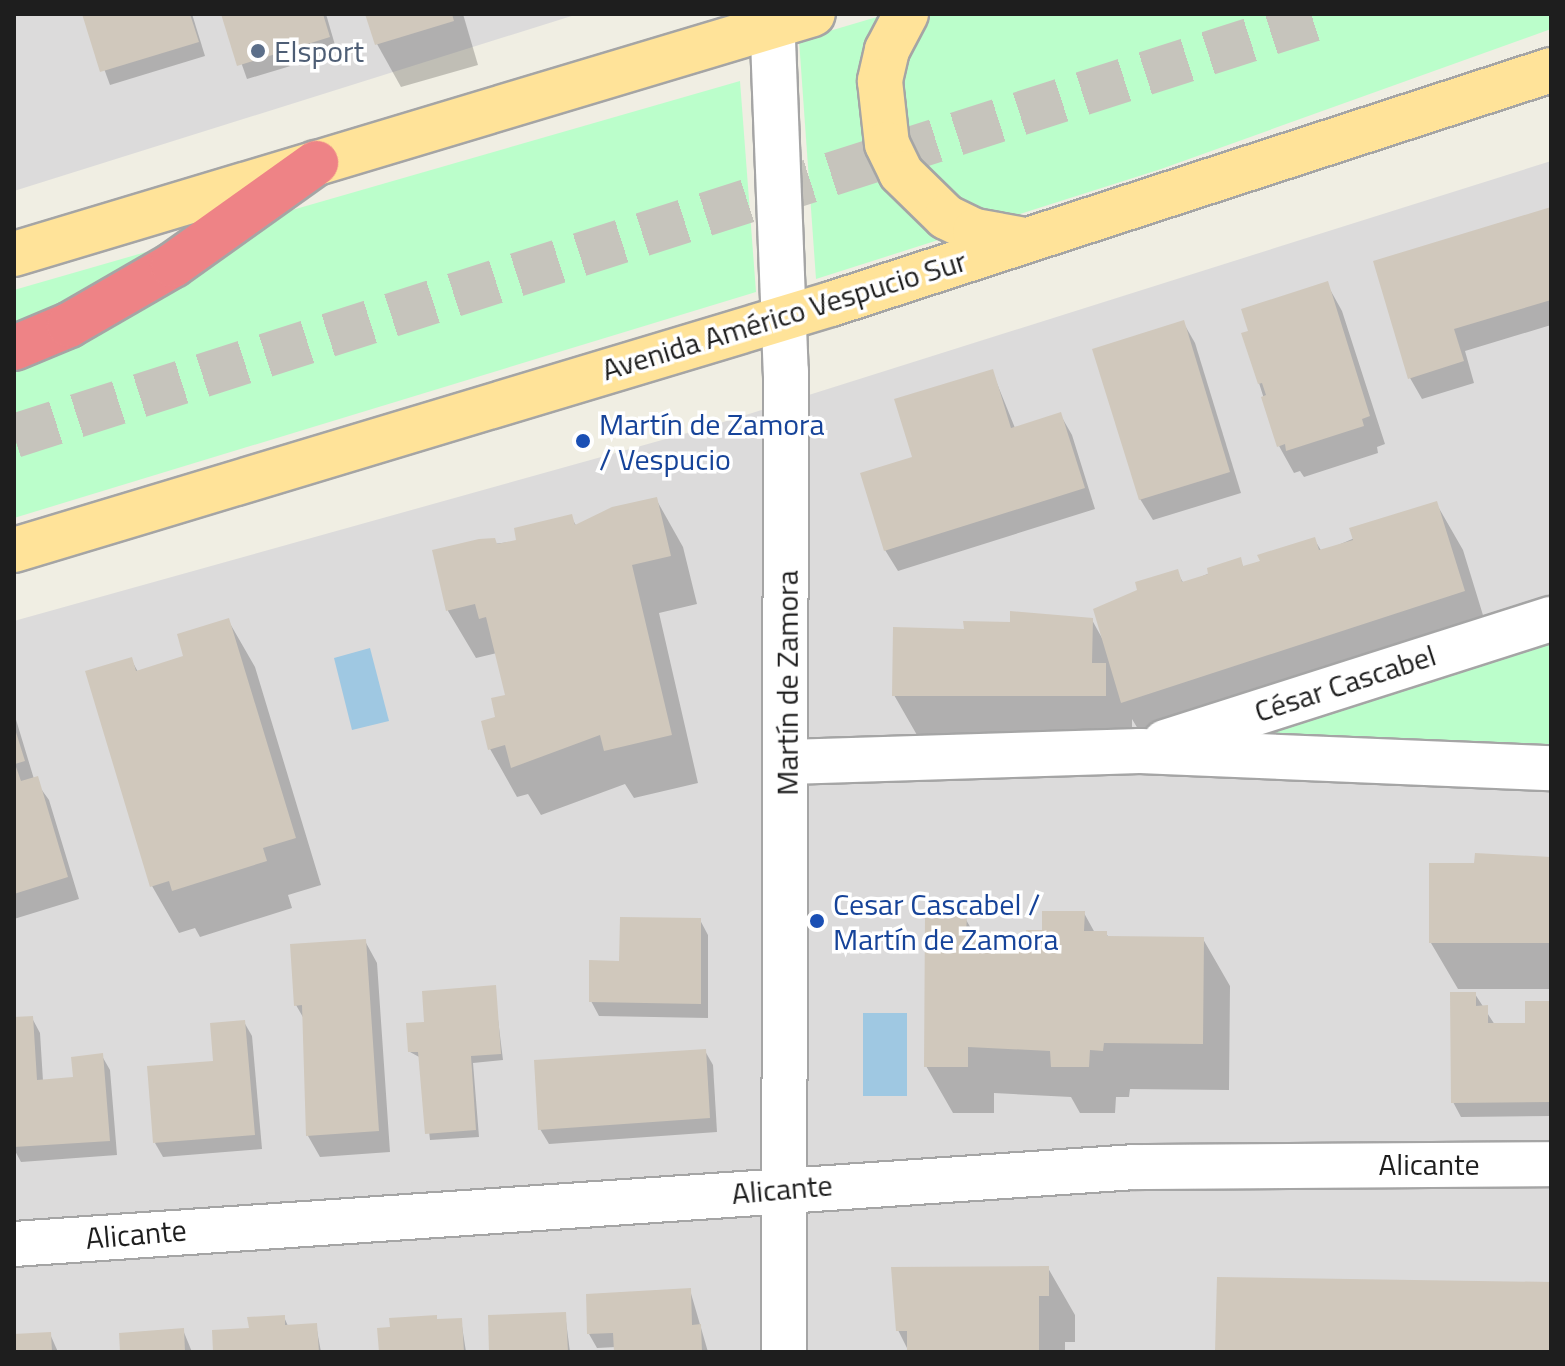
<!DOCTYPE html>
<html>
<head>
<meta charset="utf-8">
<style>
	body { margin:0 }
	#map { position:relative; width:1565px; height:1366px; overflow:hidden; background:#f0eee3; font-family:"Titillium Web",sans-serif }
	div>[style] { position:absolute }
	.residential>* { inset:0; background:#dcdbdb }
	.park>* { inset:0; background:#bbfecb }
	.water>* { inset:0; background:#9fc8e2 }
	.shadow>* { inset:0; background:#0003 }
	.building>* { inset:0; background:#d0c8bc }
	.highway-tunnel>* { height:44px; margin-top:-22px; transform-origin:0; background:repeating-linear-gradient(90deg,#c6c4bc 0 44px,transparent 0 66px) }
	.roads { filter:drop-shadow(2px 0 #a5a5a5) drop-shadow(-2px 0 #a5a5a5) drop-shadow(0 2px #a5a5a5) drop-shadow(0 -2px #a5a5a5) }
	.minor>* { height:44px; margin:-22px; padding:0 22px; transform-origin:22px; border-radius:22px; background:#fff }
	.major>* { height:44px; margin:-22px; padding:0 22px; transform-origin:22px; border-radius:22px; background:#ffe399 }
	.highway>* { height:44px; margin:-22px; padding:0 22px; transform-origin:22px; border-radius:22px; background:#ee8386 }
	.dots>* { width:22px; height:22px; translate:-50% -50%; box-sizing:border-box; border:4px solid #fff; border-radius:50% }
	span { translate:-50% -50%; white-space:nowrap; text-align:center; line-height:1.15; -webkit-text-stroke:7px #fff; paint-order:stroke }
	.service-label { font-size:30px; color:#4e5e75 }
	.left { translate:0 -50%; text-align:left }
	.street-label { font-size:30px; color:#1e1e1e }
	.transit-label { font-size:30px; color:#164399 }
	.frame { position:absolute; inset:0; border:16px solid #1e1e1e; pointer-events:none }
</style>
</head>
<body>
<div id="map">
	<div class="residential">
		<i style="clip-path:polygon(14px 14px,578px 14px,14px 191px)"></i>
		<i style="clip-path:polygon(1551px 161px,1551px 1352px,14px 1352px,14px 621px,698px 430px)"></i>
	</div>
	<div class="park">
		<i style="clip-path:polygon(887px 14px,1551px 14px,1551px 29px,1161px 169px,816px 279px,799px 40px)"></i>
		<i style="clip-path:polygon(740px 81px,756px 292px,14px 518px,14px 290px)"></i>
		<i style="clip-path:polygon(1551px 639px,1551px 744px,1255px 738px)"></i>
	</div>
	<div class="water">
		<i style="clip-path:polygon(370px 648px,389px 721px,352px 730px,334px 658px)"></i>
		<i style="clip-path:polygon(863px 1013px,907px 1013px,907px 1096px,863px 1096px)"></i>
	</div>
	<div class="shadow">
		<i style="clip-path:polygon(84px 14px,192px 14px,205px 56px,110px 85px)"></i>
		<i style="clip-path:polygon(224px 14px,326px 14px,337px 52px,247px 79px)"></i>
		<i style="clip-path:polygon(367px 14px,463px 14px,478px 65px,401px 87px,377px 44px)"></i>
		<i style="clip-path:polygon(1551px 209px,1551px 325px,1465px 351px,1474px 383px,1422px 399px,1410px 378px)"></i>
		<i style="clip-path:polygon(1327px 284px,1342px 311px,1385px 444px,1377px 447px,1378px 453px,1304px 477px,1300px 471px,1294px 473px,1279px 446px,1259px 383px)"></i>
		<i style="clip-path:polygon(1183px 322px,1195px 343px,1241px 493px,1153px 520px,1140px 499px)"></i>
		<i style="clip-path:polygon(992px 371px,1015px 428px,1060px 414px,1072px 435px,1095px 509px,898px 571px,885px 550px,914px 458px)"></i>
		<i style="clip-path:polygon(656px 499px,683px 547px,697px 604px,659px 613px,698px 783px,634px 798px,625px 784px,541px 815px,528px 794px,517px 797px,490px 749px,507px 696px,497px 653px,476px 658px,448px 611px,434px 551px,519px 541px,571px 517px,577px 527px)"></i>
		<i style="clip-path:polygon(1436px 503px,1463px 550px,1490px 638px,1150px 749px,1132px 719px,1132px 742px,921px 742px,894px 695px,966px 631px,1092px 620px,1102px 638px,1177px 572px,1184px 584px,1240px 560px,1244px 568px,1314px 539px,1322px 552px)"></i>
		<i style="clip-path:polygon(228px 620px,255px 667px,321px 885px,288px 895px,292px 908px,200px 937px,195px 928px,179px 933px,152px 886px,131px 659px,138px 672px,186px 658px)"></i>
		<i style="clip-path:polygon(14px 713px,34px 779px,49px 800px,79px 899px,14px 919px)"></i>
		<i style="clip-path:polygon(1477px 855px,1551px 858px,1551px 989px,1458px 989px,1431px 943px,1476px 865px)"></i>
		<i style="clip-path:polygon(1084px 913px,1095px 933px,1106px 933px,1109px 938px,1203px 939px,1230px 986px,1229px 1090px,1130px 1089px,1129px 1097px,1116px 1097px,1115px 1113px,1080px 1113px,1071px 1097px,994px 1093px,994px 1113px,953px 1113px,926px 1066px,965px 918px,976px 937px,1028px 937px)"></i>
		<i style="clip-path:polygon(700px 920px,708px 935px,708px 1018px,599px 1016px,591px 1001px)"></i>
		<i style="clip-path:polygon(365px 941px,377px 963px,390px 1152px,320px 1157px,308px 1136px,304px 1019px,296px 1005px)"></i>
		<i style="clip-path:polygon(494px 987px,503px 1060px,473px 1063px,479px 1137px,430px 1140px,421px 1058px,410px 1052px,427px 1024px)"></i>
		<i style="clip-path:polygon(1475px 994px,1495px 1025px,1527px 1025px,1551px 1003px,1551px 1116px,1461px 1117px,1453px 1102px)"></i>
		<i style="clip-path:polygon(32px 1018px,40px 1033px,43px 1081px,75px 1079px,102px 1056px,110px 1070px,117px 1155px,21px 1162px,14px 1149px,14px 1019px)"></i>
		<i style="clip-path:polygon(244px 1022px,252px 1036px,262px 1149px,163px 1157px,155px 1143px)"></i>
		<i style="clip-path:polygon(705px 1051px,713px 1065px,717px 1132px,549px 1144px,540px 1129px)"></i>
		<i style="clip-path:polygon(1048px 1268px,1075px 1315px,1075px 1342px,1065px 1342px,1065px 1352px,909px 1352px,898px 1330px)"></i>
		<i style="clip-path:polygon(690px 1290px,708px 1352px,616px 1352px,616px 1347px,597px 1348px,589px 1334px)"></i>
		<i style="clip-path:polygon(565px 1314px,570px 1352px,491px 1352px)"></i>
		<i style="clip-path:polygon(284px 1317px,288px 1326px,316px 1325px,321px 1352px,215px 1352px)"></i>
		<i style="clip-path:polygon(461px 1320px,466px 1352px,381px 1352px)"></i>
		<i style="clip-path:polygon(183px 1330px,192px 1352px,122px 1352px)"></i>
		<i style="clip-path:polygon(50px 1334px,58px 1352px,14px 1352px,14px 1336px)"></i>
	</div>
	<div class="building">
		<i style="clip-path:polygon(82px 14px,190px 14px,199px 42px,100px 72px)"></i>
		<i style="clip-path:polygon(221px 14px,323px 14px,330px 37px,237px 66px)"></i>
		<i style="clip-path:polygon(365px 14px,452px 14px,454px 21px,375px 45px)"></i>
		<i style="clip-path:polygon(1551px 207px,1551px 300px,1454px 329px,1464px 361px,1408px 379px,1373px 261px)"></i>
		<i style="clip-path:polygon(1328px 281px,1370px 416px,1362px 419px,1364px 426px,1286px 451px,1285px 444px,1277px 447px,1261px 397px,1266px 395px,1262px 383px,1258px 384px,1241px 333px,1248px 331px,1241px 309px)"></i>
		<i style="clip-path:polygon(1184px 320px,1230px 472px,1139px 500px,1092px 349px)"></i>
		<i style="clip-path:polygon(993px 369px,1011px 428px,1061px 412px,1085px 488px,884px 551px,860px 473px,912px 457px,894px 399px)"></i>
		<i style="clip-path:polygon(657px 497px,671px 556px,632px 565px,672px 735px,604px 751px,600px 735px,511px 768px,505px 745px,488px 750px,481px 721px,495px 717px,491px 698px,505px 695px,486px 617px,479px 619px,475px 604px,446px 611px,432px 550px,479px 539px,495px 538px,497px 544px,516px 540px,514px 528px,572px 514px,575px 525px,612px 507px)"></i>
		<i style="clip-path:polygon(1437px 501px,1465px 591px,1121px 703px,1093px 609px,1137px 590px,1135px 582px,1178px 569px,1182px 582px,1208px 574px,1207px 568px,1241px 557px,1243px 566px,1260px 561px,1257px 555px,1315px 537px,1319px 550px,1353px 540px,1349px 528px)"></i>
		<i style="clip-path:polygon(1010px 611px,1093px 618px,1092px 663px,1106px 663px,1106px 696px,892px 696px,893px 627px,964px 629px,963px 621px,1010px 622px)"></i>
		<i style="clip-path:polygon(229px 618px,296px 838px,263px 848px,267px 861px,172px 891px,169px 881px,150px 887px,85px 671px,132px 657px,136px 671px,183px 656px,177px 634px)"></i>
		<i style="clip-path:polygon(15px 729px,25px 761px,15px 764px,21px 781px,38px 776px,68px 877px,14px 894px)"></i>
		<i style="clip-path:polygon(1475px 853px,1551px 857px,1551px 943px,1429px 943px,1429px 863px,1474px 863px)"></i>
		<i style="clip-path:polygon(1042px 911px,1085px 911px,1084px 931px,1107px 931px,1107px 936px,1204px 937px,1203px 1044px,1104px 1043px,1103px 1051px,1090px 1050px,1089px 1067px,1051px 1067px,1050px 1051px,968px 1047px,968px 1067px,924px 1067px,925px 915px,967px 916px,966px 934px,1026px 935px,1026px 930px,1042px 930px)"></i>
		<i style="clip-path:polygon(620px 917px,701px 918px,701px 1004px,589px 1002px,589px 960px,619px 961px)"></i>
		<i style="clip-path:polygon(366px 939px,379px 1131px,306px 1136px,302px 1005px,294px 1006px,290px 944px)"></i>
		<i style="clip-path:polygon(496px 985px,501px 1054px,471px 1056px,476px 1130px,425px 1134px,418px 1052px,408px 1052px,406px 1023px,424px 1022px,422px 991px)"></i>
		<i style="clip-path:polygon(1450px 992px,1476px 992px,1476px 1006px,1488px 1005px,1488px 1023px,1525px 1023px,1525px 1001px,1551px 1001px,1551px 1102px,1451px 1103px)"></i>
		<i style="clip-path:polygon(33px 1016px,37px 1080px,73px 1077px,71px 1057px,103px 1053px,110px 1141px,14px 1147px,14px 1017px)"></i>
		<i style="clip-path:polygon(245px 1020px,255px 1135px,153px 1143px,147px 1066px,213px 1061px,210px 1023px)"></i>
		<i style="clip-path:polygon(706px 1049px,710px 1118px,538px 1130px,534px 1060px)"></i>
		<i style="clip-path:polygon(1049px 1266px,1049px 1296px,1039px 1296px,1039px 1352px,907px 1352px,907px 1331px,896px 1331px,891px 1267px)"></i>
		<i style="clip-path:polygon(1217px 1277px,1551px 1282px,1551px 1352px,1215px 1352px)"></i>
		<i style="clip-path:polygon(691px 1288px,692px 1325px,701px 1324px,702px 1352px,614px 1352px,613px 1333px,587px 1334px,586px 1294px)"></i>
		<i style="clip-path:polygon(566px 1312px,568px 1352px,489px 1352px,488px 1315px)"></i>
		<i style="clip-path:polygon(285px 1315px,285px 1325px,317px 1323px,319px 1352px,213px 1352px,212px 1330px,249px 1328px,247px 1317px)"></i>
		<i style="clip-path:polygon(437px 1315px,437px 1319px,462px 1318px,464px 1352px,379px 1352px,377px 1328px,390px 1327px,389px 1318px)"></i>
		<i style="clip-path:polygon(184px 1328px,185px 1352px,120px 1352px,119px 1333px)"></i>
		<i style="clip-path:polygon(51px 1332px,52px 1352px,14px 1352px,14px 1334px)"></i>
	</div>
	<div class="highway-tunnel">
		<i style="left:14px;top:436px;width:1383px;rotate:-17.77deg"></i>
	</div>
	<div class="roads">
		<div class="minor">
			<i style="left:772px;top:14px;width:357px;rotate:87.8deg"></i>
			<i style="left:786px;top:371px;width:981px;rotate:90.12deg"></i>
			<i style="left:1165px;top:742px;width:405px;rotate:-17.7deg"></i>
			<i style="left:788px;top:762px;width:352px;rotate:-1.8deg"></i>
			<i style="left:1140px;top:751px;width:411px;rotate:2.4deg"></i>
			<i style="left:14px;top:1244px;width:1123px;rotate:-3.93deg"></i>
			<i style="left:1134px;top:1167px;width:417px;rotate:-0.4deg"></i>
		</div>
		<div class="major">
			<i style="left:906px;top:14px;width:41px;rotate:117.8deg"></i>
			<i style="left:887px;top:50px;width:32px;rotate:103deg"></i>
			<i style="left:880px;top:81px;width:63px;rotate:83.7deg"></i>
			<i style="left:887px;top:144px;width:32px;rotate:64deg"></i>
			<i style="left:901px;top:173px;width:63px;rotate:44.4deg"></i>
			<i style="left:946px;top:217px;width:32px;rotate:26deg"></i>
			<i style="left:975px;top:231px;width:46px;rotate:10.1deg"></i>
			<i style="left:14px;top:254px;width:834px;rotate:-16.72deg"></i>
			<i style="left:14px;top:550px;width:853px;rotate:-16.76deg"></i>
			<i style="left:831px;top:304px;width:757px;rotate:-18deg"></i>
		</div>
		<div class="highway">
			<i style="left:14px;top:348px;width:60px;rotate:-22.7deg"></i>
			<i style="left:69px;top:325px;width:120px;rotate:-30deg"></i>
			<i style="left:173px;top:265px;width:176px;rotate:-35.5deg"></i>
		</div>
	</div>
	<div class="dots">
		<i style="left:258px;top:51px;background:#5c6f8a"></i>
		<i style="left:583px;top:441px;background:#1a4fb4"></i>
		<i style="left:817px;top:921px;background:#1a4fb4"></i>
	</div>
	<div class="service-label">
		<span class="left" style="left:274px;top:51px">Elsport</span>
	</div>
	<div class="street-label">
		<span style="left:784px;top:315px;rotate:-17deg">Avenida Américo Vespucio Sur</span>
		<span style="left:787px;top:683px;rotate:-90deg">Martín de Zamora</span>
		<span style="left:1345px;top:683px;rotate:-18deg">César Cascabel</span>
		<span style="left:1429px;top:1164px">Alicante</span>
		<span style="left:782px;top:1189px;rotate:-5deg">Alicante</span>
		<span style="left:136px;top:1234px;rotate:-5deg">Alicante</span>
	</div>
	<div class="transit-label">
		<span class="left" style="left:599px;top:441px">Martín de Zamora<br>/ Vespucio</span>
		<span class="left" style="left:833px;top:921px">Cesar Cascabel /<br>Martín de Zamora</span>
	</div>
	<div class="frame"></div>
</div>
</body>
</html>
